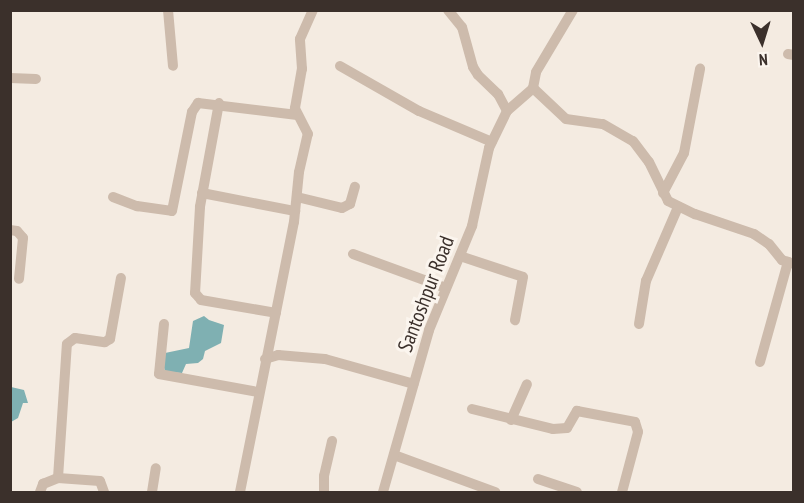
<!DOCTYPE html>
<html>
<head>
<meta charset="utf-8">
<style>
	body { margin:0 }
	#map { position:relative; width:804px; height:503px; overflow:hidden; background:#f4ebe1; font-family:"PT Sans Narrow",sans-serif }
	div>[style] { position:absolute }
	.water>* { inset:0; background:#7fb0b2 }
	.minor>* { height:10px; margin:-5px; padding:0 5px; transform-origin:5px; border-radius:5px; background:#cdbbac }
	span { translate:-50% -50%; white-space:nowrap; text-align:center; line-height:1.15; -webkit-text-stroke:6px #fbf5ee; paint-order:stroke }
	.street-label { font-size:21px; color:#3b302b }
	.frame { position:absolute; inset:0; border:12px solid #3b302b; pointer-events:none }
	.north { position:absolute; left:732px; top:12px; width:60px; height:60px; -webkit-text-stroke:4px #fbf5ee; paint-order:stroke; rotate:176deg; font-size:16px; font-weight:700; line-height:24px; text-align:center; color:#3b302b }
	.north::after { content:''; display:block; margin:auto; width:21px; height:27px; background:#3b302b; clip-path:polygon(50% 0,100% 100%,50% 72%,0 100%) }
</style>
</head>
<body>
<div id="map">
	<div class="water">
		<i style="clip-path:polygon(204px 316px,209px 320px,224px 325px,221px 343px,205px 351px,203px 359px,198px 363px,186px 364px,182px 373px,165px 372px,162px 358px,165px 353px,189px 348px,193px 321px)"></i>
		<i style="clip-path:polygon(11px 387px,24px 390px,28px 403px,23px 403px,18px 418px,11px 422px)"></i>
	</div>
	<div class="minor">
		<i style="left:168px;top:10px;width:56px;rotate:84.9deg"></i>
		<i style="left:448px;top:10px;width:22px;rotate:51deg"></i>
		<i style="left:462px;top:27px;width:41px;rotate:74.6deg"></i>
		<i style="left:473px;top:67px;width:9px;rotate:58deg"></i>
		<i style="left:478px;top:75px;width:28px;rotate:44deg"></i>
		<i style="left:498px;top:94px;width:19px;rotate:62deg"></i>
		<i style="left:788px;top:54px;width:6px;rotate:9deg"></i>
		<i style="left:340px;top:66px;width:91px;rotate:29.7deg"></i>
		<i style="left:419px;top:111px;width:79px;rotate:23deg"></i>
		<i style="left:10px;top:78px;width:26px;rotate:2deg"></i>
		<i style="left:533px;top:88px;width:45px;rotate:43.2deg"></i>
		<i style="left:566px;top:119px;width:37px;rotate:8deg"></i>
		<i style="left:603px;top:124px;width:34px;rotate:30deg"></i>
		<i style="left:633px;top:141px;width:26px;rotate:53deg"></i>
		<i style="left:649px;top:162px;width:43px;rotate:64deg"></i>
		<i style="left:668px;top:201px;width:30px;rotate:26deg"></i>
		<i style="left:695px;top:214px;width:62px;rotate:18.7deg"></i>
		<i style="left:754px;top:234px;width:18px;rotate:34deg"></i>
		<i style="left:769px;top:244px;width:21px;rotate:51deg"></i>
		<i style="left:782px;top:260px;width:13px;rotate:18deg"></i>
		<i style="left:219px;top:103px;width:106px;rotate:100.4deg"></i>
		<i style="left:200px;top:207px;width:86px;rotate:93.3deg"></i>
		<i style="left:195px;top:293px;width:9px;rotate:49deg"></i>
		<i style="left:201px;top:300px;width:76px;rotate:9.8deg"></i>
		<i style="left:202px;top:193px;width:95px;rotate:11deg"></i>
		<i style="left:663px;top:193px;width:45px;rotate:-62.3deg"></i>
		<i style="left:684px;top:153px;width:86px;rotate:-79.2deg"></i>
		<i style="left:113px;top:197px;width:26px;rotate:21deg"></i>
		<i style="left:137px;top:206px;width:35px;rotate:8deg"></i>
		<i style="left:172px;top:211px;width:101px;rotate:-78.6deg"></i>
		<i style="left:192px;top:112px;width:11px;rotate:-56deg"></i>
		<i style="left:198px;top:103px;width:100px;rotate:6.9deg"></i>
		<i style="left:297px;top:197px;width:46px;rotate:13.7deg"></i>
		<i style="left:342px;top:208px;width:9px;rotate:-27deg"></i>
		<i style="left:350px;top:204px;width:18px;rotate:-74deg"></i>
		<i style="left:10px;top:230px;width:7px;rotate:8deg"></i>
		<i style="left:17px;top:231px;width:9px;rotate:49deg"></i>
		<i style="left:23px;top:238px;width:41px;rotate:95.6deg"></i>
		<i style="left:353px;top:254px;width:99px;rotate:20.1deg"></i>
		<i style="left:460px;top:256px;width:66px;rotate:18.4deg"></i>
		<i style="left:523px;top:277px;width:44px;rotate:100.5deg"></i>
		<i style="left:164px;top:324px;width:50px;rotate:95.7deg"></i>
		<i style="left:159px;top:374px;width:101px;rotate:10.3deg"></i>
		<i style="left:639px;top:324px;width:44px;rotate:-80.8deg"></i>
		<i style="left:646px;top:281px;width:81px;rotate:-66.6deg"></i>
		<i style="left:265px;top:359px;width:14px;rotate:-17deg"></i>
		<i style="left:278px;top:355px;width:47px;rotate:4.9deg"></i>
		<i style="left:325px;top:359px;width:92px;rotate:15.7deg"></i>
		<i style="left:760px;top:362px;width:104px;rotate:-74.4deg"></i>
		<i style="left:472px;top:409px;width:83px;rotate:13.9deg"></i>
		<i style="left:553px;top:429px;width:14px;rotate:-4deg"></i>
		<i style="left:567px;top:428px;width:20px;rotate:-60deg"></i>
		<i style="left:577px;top:411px;width:59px;rotate:10.7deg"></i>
		<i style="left:635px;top:422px;width:10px;rotate:73deg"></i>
		<i style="left:638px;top:432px;width:62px;rotate:104.9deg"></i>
		<i style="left:511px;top:420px;width:39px;rotate:-66deg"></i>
		<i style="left:394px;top:455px;width:108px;rotate:20.1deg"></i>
		<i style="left:58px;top:478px;width:134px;rotate:-86.2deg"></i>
		<i style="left:67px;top:344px;width:10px;rotate:-37deg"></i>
		<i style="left:75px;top:338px;width:30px;rotate:8deg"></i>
		<i style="left:105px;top:342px;width:6px;rotate:-31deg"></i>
		<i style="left:110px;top:339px;width:62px;rotate:-79.8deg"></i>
		<i style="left:538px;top:479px;width:41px;rotate:18.4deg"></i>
		<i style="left:40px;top:492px;width:9px;rotate:-69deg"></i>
		<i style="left:43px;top:484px;width:16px;rotate:-22deg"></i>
		<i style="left:58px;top:478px;width:42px;rotate:4.1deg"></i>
		<i style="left:100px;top:481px;width:12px;rotate:70deg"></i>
		<i style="left:152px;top:492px;width:24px;rotate:-81deg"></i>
		<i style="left:240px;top:492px;width:275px;rotate:-78.7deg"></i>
		<i style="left:294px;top:222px;width:50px;rotate:-84.3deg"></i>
		<i style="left:299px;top:172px;width:39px;rotate:-77deg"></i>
		<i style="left:308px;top:134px;width:29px;rotate:-117deg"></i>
		<i style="left:295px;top:108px;width:40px;rotate:-80deg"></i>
		<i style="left:302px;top:69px;width:30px;rotate:-94deg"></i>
		<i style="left:300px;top:39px;width:32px;rotate:-66deg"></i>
		<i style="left:324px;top:492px;width:16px;rotate:-90deg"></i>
		<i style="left:324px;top:476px;width:36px;rotate:-77deg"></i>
		<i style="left:383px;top:492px;width:168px;rotate:-74.1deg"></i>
		<i style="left:429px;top:330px;width:113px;rotate:-67.5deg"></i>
		<i style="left:472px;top:226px;width:80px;rotate:-77.7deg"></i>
		<i style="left:489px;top:148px;width:41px;rotate:-64.1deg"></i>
		<i style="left:507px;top:111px;width:35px;rotate:-41deg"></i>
		<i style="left:533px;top:88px;width:16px;rotate:-79deg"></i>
		<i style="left:536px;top:72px;width:72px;rotate:-59.2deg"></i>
	</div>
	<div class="street-label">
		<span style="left:426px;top:294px;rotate:-69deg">Santoshpur Road</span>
	</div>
	<div class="frame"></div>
	<div class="north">N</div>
</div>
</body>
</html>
